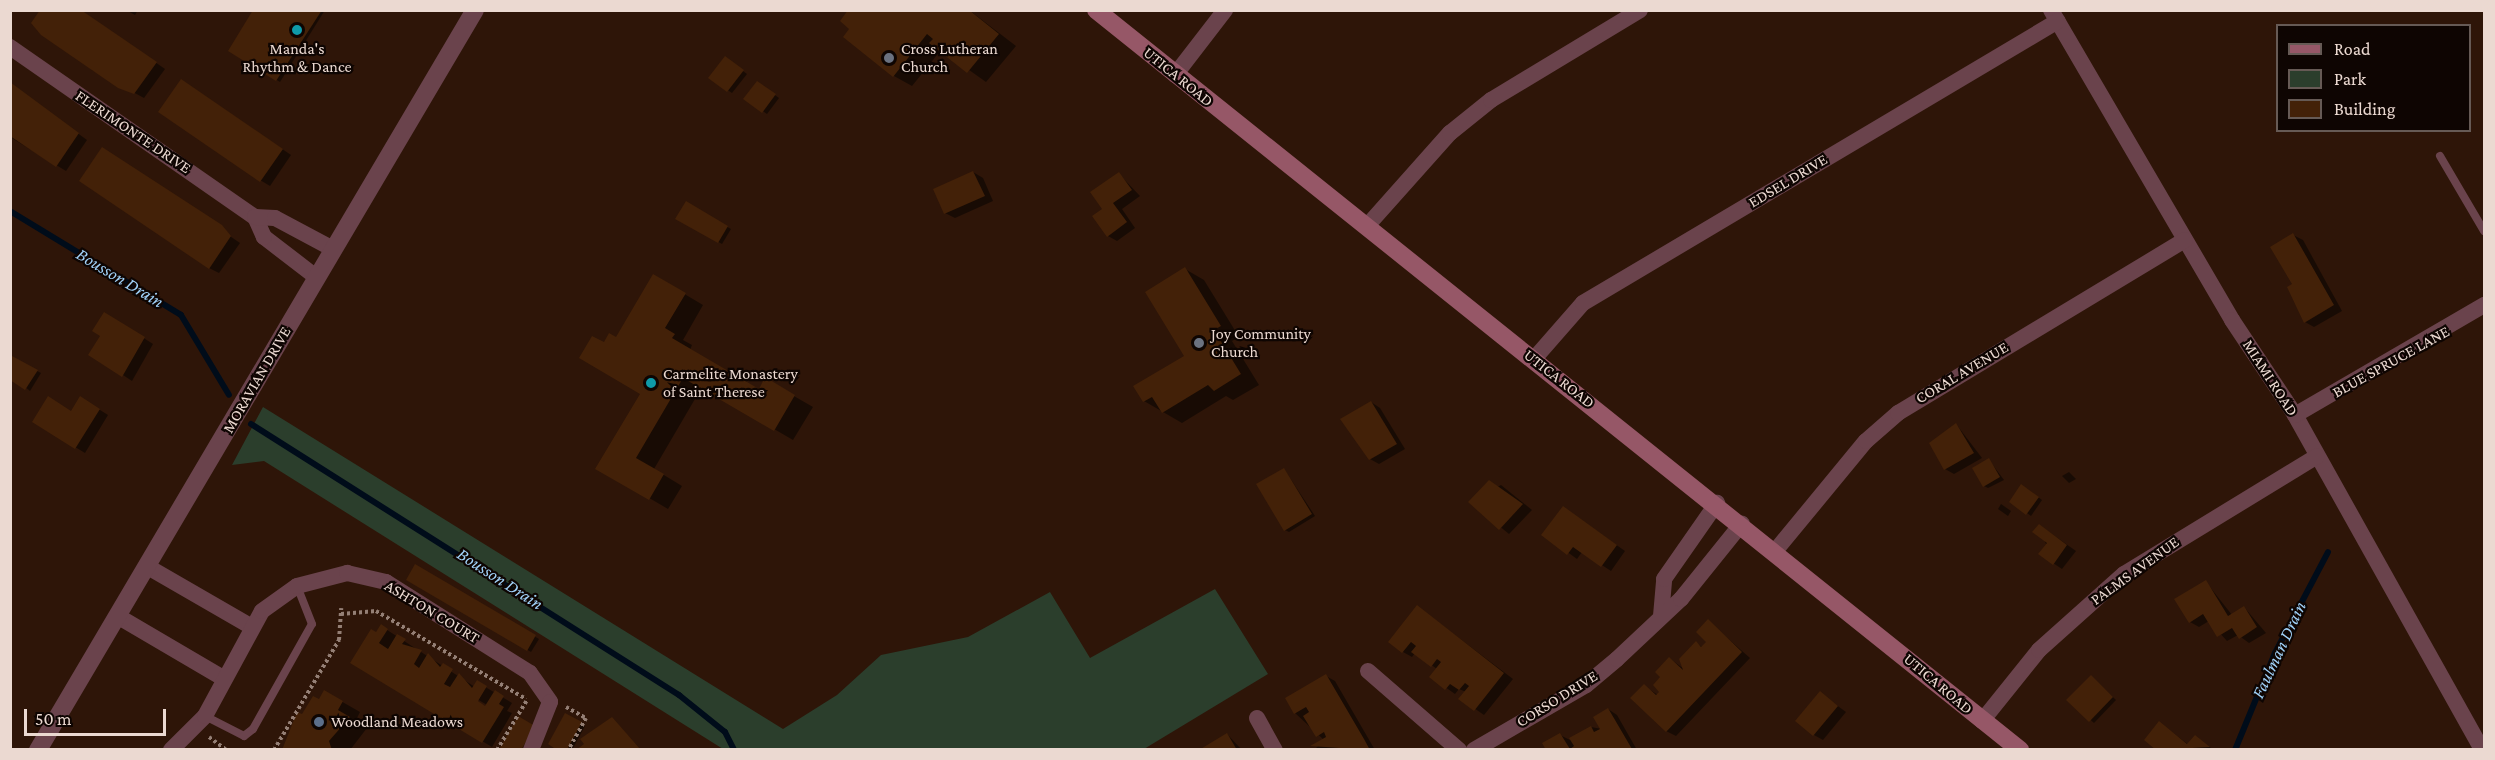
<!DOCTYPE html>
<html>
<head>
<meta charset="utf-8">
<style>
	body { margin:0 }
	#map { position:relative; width:2495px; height:760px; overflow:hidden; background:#2e1508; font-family:"Crimson Pro",serif }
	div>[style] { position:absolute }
	.green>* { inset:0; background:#2b3e2c }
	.shadow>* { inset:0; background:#0007 }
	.stream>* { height:6px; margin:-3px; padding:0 3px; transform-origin:3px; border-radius:3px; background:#000c1a }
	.building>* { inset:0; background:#432108 }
	.path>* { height:4px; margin-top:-2px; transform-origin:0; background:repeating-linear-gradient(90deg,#947f75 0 3px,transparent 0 6px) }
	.service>* { height:8px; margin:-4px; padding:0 4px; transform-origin:4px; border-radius:4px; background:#6a434c }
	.minor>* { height:16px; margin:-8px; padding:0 8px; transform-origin:8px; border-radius:8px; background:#6a434c }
	.tertiary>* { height:18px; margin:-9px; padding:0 9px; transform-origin:9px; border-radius:9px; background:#6a434c }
	.secondary>* { height:18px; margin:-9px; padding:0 9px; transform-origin:9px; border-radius:9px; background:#965767 }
	.dots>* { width:16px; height:16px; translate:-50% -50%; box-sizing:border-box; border:3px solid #0e0502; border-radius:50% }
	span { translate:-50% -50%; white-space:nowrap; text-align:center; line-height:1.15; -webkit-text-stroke:4.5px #0e0502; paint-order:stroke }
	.poi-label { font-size:16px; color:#ebd9d1 }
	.left { translate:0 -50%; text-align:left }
	.street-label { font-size:16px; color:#ebd9d1 }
	.water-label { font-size:18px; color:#a1d2f9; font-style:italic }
	.frame { position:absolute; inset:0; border:12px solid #ebd9d1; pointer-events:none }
	.legend { position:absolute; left:2276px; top:24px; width:195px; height:108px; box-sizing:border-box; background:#0e0502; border:2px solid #665a55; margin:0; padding:8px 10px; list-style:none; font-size:18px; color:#ebd9d1 }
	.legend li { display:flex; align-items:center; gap:12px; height:30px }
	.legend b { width:30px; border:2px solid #665a55 }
	.scale { position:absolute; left:24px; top:709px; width:142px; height:27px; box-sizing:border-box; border:3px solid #ebd9d1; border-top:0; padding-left:8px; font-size:18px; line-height:21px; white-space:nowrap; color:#ebd9d1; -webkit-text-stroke:4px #0e0502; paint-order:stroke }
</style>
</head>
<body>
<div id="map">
	<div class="green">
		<i style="clip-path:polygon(263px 407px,783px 729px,837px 695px,881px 655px,968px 637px,1050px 592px,1090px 658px,1215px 589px,1268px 674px,1144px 749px,723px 749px,264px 461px,232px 465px)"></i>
	</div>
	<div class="shadow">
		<i style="clip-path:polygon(80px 10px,165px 69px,144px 98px,92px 70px)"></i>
		<i style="clip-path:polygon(126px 10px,138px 10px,135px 15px)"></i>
		<i style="clip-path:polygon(254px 10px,325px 10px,280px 82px,230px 51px)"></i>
		<i style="clip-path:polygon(969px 10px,1016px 46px,986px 82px,941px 50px,912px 86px,894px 76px,852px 28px)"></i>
		<i style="clip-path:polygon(729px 61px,747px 74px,732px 93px,710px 78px)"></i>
		<i style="clip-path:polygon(10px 84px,87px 140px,66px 171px,10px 137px)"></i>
		<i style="clip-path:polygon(761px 85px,779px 98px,767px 114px,745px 99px)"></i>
		<i style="clip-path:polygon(190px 86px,291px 155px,270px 186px,260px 180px)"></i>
		<i style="clip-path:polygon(111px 155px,240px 243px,219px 273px,209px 268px)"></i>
		<i style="clip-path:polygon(973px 172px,983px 178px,993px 201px,955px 218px,945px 213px)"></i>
		<i style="clip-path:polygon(1119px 174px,1140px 196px,1122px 209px,1135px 228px,1117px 241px,1108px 236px,1104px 209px)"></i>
		<i style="clip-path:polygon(686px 204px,731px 229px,722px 244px,678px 219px)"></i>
		<i style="clip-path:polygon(2293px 235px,2303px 240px,2342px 311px,2314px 327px,2305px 322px)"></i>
		<i style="clip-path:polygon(1185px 269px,1204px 280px,1239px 337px,1232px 341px,1259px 385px,1233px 400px,1226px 396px,1182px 423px,1144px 401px,1186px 356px)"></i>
		<i style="clip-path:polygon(654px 276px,703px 305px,683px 340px,692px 345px,690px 350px,759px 391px,766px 380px,813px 407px,793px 440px,702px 387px,654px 469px,682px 486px,668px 509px,598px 468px,642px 393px,604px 344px,617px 339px)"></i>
		<i style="clip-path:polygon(114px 319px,153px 344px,132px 381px,123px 375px,102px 336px)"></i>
		<i style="clip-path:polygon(12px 358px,41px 373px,30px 391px,10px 374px)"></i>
		<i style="clip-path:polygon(81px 398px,108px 415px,85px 453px,34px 422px,72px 412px)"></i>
		<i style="clip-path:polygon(1371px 402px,1380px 408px,1405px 449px,1379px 464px,1370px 459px)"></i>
		<i style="clip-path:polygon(1956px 424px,1982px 458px,1954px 474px,1945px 469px)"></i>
		<i style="clip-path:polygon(1989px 460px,2004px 480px,1988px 488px,1984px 486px)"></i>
		<i style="clip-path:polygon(1284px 469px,1315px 516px,1289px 532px,1285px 530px)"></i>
		<i style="clip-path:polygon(2069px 472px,2076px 479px,2069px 483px,2062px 476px)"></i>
		<i style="clip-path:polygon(1501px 485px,1532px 510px,1509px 534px,1470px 502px)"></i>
		<i style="clip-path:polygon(2026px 488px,2042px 500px,2031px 516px,2011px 501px)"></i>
		<i style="clip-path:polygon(2001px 504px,2011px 511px,2008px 516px,1998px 509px)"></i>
		<i style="clip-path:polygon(1564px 508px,1625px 551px,1611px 571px,1582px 552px,1577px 559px,1544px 535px)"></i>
		<i style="clip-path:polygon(2039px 525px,2076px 551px,2062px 569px,2053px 563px)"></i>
		<i style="clip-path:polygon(415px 566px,539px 639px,531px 652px,408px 579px)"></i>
		<i style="clip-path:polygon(2206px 582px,2232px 615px,2244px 607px,2266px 633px,2249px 643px,2238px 635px,2227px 641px,2209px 621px,2199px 627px,2190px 622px)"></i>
		<i style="clip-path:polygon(1418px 607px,1513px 679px,1484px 715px,1461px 699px,1466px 692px,1459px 689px,1455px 694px,1431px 677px,1437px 669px,1415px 653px,1412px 657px,1403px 652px)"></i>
		<i style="clip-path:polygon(1708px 621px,1750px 658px,1676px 736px,1666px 731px,1644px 686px,1658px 695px,1662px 692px,1669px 658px,1684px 669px,1696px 643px,1702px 647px,1708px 641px)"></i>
		<i style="clip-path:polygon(evenodd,381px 626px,475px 687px,477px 682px,512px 703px,507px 711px,512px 713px,492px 747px,352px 663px,381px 626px,472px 696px,487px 705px,485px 707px,472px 696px)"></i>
		<i style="clip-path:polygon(1326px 676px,1335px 681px,1375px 750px,1314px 750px,1324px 740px,1295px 713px)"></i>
		<i style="clip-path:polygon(2095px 680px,2116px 700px,2094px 723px,2068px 700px)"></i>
		<i style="clip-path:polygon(325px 692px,360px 712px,355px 722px,367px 728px,350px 750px,283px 750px)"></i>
		<i style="clip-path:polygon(1820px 693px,1846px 712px,1823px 740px,1814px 735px)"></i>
		<i style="clip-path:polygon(1608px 709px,1617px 715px,1637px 750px,1548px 750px,1560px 735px,1570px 740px,1591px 727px,1602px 729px)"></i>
		<i style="clip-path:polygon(566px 715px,585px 726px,572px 750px,560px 750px)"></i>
		<i style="clip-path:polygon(612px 719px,641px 750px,579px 750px)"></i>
		<i style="clip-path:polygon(2168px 729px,2189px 745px,2195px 737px,2214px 750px,2159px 750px)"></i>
		<i style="clip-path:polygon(1227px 734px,1242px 750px,1202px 750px)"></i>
	</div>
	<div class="stream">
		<i style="left:10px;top:211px;width:200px;rotate:31.3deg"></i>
		<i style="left:181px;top:315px;width:93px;rotate:59deg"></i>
		<i style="left:251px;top:424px;width:507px;rotate:32.34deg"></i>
		<i style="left:679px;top:695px;width:59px;rotate:38.8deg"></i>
		<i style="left:725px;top:732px;width:20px;rotate:63deg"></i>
		<i style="left:2235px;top:750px;width:105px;rotate:-67.6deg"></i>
		<i style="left:2275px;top:653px;width:114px;rotate:-62.3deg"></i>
	</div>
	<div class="building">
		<i style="clip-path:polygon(40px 10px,81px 10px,157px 62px,134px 94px,118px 88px,41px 35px,31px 23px)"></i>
		<i style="clip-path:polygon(253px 10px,322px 10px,276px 81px,228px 51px)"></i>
		<i style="clip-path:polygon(848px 10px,969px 10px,999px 34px,967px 73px,929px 43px,933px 39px,927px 34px,893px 77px,843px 37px,849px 29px,840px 21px)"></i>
		<i style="clip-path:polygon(725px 56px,744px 70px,727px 92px,708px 78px)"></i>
		<i style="clip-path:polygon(181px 79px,283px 149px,260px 182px,158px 112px)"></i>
		<i style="clip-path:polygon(757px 81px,776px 94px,762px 113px,743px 99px)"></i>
		<i style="clip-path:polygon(10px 82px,79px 133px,56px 167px,10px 136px)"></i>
		<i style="clip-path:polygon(102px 147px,222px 225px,231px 236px,209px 269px,79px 181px)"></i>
		<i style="clip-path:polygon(973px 171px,985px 196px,944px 214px,933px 189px)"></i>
		<i style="clip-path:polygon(1119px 172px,1132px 190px,1113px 203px,1127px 222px,1107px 237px,1092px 216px,1102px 209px,1090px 192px)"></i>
		<i style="clip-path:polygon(686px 201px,728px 226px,718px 243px,675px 219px)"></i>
		<i style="clip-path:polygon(2293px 233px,2334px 305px,2304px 323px,2287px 287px,2292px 284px,2270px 247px)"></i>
		<i style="clip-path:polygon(1185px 267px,1221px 326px,1214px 330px,1241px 374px,1214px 391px,1208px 385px,1162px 413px,1152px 397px,1143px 402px,1133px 386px,1184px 356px,1145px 292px)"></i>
		<i style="clip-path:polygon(653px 274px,686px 293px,665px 328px,675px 334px,672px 338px,759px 389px,765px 377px,795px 395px,774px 431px,683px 378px,636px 458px,664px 474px,649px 500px,595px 469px,640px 394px,579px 358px,592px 336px,604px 342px,609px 333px,616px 337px)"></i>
		<i style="clip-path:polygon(104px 312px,145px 337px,122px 377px,88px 355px,100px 336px,92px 331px)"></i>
		<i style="clip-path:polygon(12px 356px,38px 370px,25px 390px,10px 380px)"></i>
		<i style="clip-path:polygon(48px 396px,71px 411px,80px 396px,100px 409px,75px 449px,32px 422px)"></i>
		<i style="clip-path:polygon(1371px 401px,1397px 444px,1369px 460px,1340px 419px)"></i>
		<i style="clip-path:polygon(1956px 423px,1974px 453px,1944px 470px,1929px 443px)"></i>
		<i style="clip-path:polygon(1989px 458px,2000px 477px,1983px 487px,1972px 468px)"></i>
		<i style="clip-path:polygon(1284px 468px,1312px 514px,1284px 531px,1256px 484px)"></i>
		<i style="clip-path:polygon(1489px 480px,1523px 504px,1499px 530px,1468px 502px)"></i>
		<i style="clip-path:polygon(2021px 484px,2039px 497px,2026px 515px,2009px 502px)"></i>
		<i style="clip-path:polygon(1563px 506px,1617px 545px,1601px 567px,1573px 547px,1567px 555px,1541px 535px)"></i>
		<i style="clip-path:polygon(2039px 524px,2067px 545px,2053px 565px,2038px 554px,2047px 543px,2032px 532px)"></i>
		<i style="clip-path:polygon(415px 564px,536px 635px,527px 651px,406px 580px)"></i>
		<i style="clip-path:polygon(2206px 580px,2228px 616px,2244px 606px,2257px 627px,2239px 639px,2232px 628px,2217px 637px,2203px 614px,2189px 623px,2174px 599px)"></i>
		<i style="clip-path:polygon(1417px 605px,1504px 673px,1474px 711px,1458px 699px,1469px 686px,1465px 683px,1459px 690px,1450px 684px,1445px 690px,1429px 677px,1441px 662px,1437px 659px,1431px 667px,1411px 652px,1416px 646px,1411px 642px,1402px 653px,1388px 642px)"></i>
		<i style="clip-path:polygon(1708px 619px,1742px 652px,1666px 732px,1630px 698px,1644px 684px,1656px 695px,1659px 692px,1653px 685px,1660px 677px,1655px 672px,1669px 657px,1683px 670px,1679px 659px,1696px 641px,1701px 647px,1706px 642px,1696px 632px)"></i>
		<i style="clip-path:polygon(381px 624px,388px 629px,379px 643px,388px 649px,397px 634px,406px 639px,402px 644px,422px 650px,414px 664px,419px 668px,428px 653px,440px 667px,443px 663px,453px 669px,444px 684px,450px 687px,459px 673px,472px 688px,477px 680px,487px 686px,478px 701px,485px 706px,495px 690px,504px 696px,499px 704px,504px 707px,482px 743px,350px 663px,371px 629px,376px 632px)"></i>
		<i style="clip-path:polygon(1326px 674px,1364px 739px,1370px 750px,1310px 746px,1326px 737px,1324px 732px,1316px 737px,1303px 716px,1309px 712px,1306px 707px,1294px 714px,1285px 698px)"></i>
		<i style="clip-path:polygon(2091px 675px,2113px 697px,2089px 722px,2066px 700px)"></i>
		<i style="clip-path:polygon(324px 690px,343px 701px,338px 710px,350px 717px,329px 741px,332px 750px,282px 750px,297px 712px,302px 714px,313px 696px,319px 699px)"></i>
		<i style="clip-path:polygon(1820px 691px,1838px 706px,1813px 736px,1795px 721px)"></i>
		<i style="clip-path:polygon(1608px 708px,1632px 749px,1546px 750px,1542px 743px,1560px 733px,1570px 749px,1574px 746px,1569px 738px,1591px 726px,1594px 732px,1600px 729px,1593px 717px)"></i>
		<i style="clip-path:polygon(565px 713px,582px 722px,567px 750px,557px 750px,548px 744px)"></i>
		<i style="clip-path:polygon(518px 716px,535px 726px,521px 750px,499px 750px)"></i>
		<i style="clip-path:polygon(612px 717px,641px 750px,576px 750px,584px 744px,580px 739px)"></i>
		<i style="clip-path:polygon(2159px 721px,2187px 744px,2195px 735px,2210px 747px,2156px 750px,2144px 740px)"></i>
		<i style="clip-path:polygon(1227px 733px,1237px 750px,1199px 750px)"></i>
	</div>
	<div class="path">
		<i style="left:341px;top:614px;width:35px;rotate:-5deg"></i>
		<i style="left:376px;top:611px;width:174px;rotate:30.4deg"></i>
		<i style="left:566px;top:707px;width:23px;rotate:29deg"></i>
		<i style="left:586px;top:718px;width:37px;rotate:119deg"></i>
		<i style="left:209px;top:737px;width:21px;rotate:37deg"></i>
		<i style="left:274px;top:750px;width:128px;rotate:-59.4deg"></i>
		<i style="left:339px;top:640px;width:32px;rotate:-86deg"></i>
		<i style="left:497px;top:750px;width:58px;rotate:-59deg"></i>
	</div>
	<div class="service">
		<i style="left:2440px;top:156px;width:87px;rotate:59.6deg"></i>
		<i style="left:205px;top:716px;width:44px;rotate:27.1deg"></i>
		<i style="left:244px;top:736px;width:11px;rotate:-38deg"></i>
		<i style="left:253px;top:729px;width:120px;rotate:-60.7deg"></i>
		<i style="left:312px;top:624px;width:41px;rotate:-111.5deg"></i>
	</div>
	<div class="minor">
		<i style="left:2051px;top:10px;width:359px;rotate:59.7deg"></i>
		<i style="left:2232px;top:320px;width:114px;rotate:56.4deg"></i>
		<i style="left:2295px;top:415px;width:384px;rotate:60.8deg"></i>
		<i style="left:10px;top:47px;width:298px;rotate:34.8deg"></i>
		<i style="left:1175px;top:75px;width:82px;rotate:-52.4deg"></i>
		<i style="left:1367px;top:226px;width:125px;rotate:-48.3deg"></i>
		<i style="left:1450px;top:133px;width:53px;rotate:-38.8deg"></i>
		<i style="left:1491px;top:100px;width:174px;rotate:-31.1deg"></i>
		<i style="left:316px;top:277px;width:66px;rotate:-142.4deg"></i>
		<i style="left:264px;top:237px;width:22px;rotate:-114deg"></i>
		<i style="left:255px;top:217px;width:20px;rotate:3deg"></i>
		<i style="left:275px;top:218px;width:66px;rotate:28.1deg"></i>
		<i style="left:1534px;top:359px;width:74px;rotate:-48.8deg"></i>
		<i style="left:1583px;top:303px;width:552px;rotate:-30.7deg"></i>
		<i style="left:2295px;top:415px;width:219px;rotate:-30.2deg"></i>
		<i style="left:1776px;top:550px;width:141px;rotate:-50.5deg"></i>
		<i style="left:1866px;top:441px;width:43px;rotate:-41.2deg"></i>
		<i style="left:1898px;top:413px;width:335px;rotate:-31.1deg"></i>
		<i style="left:148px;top:567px;width:118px;rotate:30deg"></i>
		<i style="left:1661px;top:616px;width:37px;rotate:-85deg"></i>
		<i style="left:1664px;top:579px;width:93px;rotate:-55.1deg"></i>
		<i style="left:119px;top:617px;width:121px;rotate:30.4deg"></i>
		<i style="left:1368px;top:671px;width:121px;rotate:41deg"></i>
		<i style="left:1257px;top:718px;width:37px;rotate:61deg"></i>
		<i style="left:1982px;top:721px;width:91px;rotate:-51.2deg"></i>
		<i style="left:2039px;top:650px;width:114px;rotate:-41.8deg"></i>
		<i style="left:2124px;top:574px;width:226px;rotate:-31.4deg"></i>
		<i style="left:171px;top:750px;width:48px;rotate:-45deg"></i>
		<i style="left:205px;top:716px;width:119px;rotate:-61.5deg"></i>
		<i style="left:262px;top:611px;width:43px;rotate:-35.5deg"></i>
		<i style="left:297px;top:586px;width:52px;rotate:-14.6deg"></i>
		<i style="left:347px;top:573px;width:40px;rotate:13deg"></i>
		<i style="left:386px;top:582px;width:170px;rotate:32.3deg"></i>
		<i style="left:530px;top:673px;width:35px;rotate:55deg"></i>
		<i style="left:550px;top:702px;width:52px;rotate:111.6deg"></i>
		<i style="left:1474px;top:750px;width:129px;rotate:-30.1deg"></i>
		<i style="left:1586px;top:685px;width:40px;rotate:-40deg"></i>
		<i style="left:1617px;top:659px;width:88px;rotate:-43.2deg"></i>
		<i style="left:1681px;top:599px;width:97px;rotate:-51.2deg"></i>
	</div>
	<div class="tertiary">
		<i style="left:38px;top:750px;width:859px;rotate:-59.44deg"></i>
	</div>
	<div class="secondary">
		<i style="left:1096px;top:10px;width:1184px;rotate:38.69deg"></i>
	</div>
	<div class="dots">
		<i style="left:297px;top:30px;background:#0f9aa8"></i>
		<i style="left:889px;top:58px;background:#6b7280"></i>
		<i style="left:1199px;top:343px;background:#6b7280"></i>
		<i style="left:651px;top:383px;background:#0f9aa8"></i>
		<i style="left:319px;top:722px;background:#5c6f8a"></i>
	</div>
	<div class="poi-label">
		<span style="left:297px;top:58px">Manda's<br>Rhythm &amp; Dance</span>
		<span class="left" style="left:901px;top:58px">Cross Lutheran<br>Church</span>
		<span class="left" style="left:1211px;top:343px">Joy Community<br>Church</span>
		<span class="left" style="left:663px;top:383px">Carmelite Monastery<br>of Saint Therese</span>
		<span class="left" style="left:331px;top:722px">Woodland Meadows</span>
	</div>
	<div class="street-label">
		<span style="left:1178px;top:77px;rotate:39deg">UTICA ROAD</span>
		<span style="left:133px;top:132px;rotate:34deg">FLERIMONTE DRIVE</span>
		<span style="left:1788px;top:181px;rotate:-31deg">EDSEL DRIVE</span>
		<span style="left:2391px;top:362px;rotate:-29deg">BLUE SPRUCE LANE</span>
		<span style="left:1962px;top:373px;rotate:-31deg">CORAL AVENUE</span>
		<span style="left:2270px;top:378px;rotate:57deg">MIAMI ROAD</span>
		<span style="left:1559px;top:379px;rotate:38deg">UTICA ROAD</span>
		<span style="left:257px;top:380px;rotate:-60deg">MORAVIAN DRIVE</span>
		<span style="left:2135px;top:571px;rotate:-36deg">PALMS AVENUE</span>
		<span style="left:432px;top:612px;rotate:31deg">ASHTON COURT</span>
		<span style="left:1938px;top:684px;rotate:40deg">UTICA ROAD</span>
		<span style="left:1557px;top:699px;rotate:-32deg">CORSO DRIVE</span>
	</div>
	<div class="water-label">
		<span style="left:120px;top:278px;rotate:31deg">Bousson Drain</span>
		<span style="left:500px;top:579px;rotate:33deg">Bousson Drain</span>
		<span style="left:2279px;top:650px;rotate:-65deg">Faulman Drain</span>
	</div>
	<div class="frame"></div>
	<ul class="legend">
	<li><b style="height:8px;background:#965767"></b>Road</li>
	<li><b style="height:16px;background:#2b3e2c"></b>Park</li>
	<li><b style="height:16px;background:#432108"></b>Building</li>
	</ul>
	<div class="scale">50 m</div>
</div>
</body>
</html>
